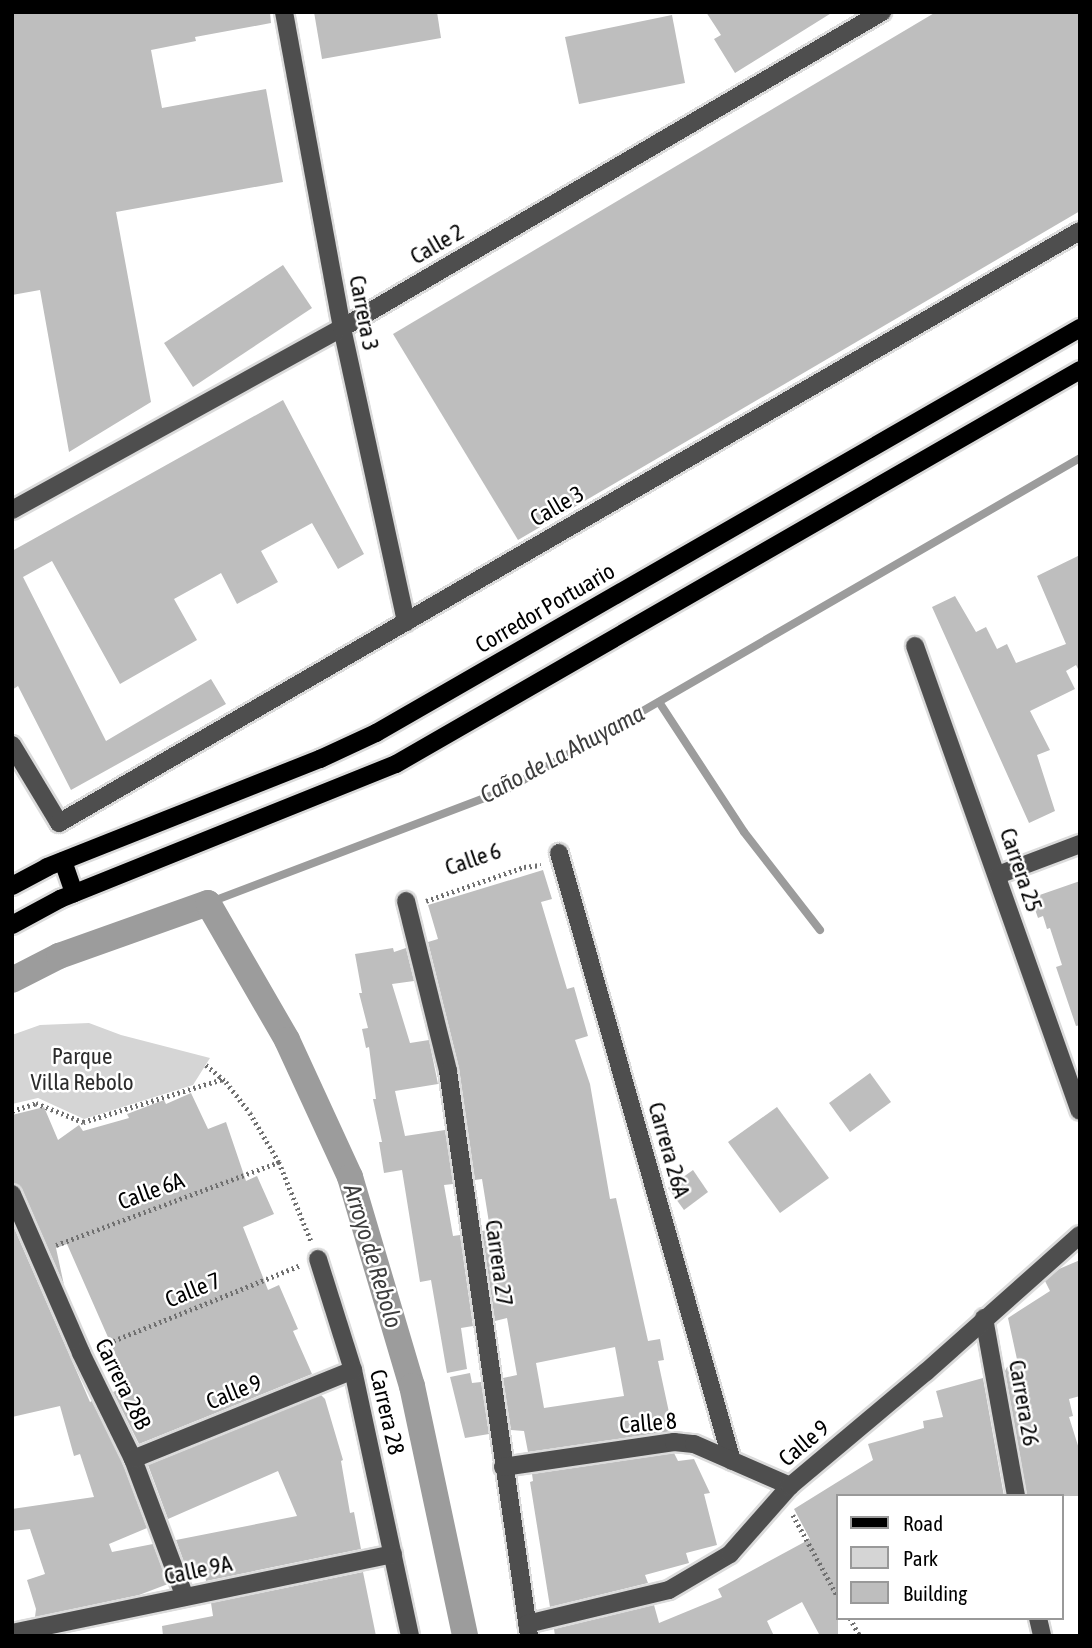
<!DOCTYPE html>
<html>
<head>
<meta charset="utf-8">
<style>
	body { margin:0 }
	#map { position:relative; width:1092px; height:1648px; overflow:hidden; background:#fff; font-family:"Asap Condensed",sans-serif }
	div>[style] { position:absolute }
	.green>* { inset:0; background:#d5d5d5 }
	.stream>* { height:8px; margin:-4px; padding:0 4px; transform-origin:4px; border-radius:4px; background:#9c9c9c }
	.canal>* { height:26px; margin:-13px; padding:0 13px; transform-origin:13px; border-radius:13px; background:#9c9c9c }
	.building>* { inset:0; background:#bebebe }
	.path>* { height:4.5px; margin-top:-2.25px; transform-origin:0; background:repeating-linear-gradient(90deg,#707070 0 2px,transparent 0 5.5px) }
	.roads { filter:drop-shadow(2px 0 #dbdbdb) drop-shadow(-2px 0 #dbdbdb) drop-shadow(0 2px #dbdbdb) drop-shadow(0 -2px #dbdbdb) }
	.minor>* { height:18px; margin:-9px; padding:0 9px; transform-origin:9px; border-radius:9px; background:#4e4e4e }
	.major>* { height:18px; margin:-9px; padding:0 9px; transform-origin:9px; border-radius:9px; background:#000 }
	span { translate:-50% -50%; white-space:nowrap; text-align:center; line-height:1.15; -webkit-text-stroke:5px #fff; paint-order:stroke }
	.street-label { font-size:23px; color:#000 }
	.park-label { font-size:23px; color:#2c2c2c }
	.water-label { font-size:24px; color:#3d3d3d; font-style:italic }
	.frame { position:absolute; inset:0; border:14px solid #000; pointer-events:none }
	.legend { position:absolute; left:836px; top:1494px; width:228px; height:126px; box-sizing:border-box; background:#fff; border:2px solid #999; margin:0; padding:9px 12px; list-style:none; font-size:21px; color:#000 }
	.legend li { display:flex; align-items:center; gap:14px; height:35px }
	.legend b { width:35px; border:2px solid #999 }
</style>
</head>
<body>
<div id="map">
	<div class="green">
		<i style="clip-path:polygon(89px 1023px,121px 1035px,210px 1058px,193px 1085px,84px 1119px,38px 1098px,12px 1104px,12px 1035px,40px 1025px)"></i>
	</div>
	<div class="stream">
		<i style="left:659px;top:702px;width:155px;rotate:56.8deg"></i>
		<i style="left:744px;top:832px;width:124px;rotate:52.2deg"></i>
		<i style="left:208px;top:903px;width:319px;rotate:-20.8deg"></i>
		<i style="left:506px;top:790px;width:663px;rotate:-30.04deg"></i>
	</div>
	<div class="canal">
		<i style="left:12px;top:980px;width:53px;rotate:-27.1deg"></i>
		<i style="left:59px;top:956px;width:158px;rotate:-19.6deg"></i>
		<i style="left:208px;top:903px;width:158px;rotate:60deg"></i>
		<i style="left:287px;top:1040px;width:151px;rotate:65.3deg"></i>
		<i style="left:350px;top:1177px;width:218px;rotate:73.5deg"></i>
		<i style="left:412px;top:1386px;width:256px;rotate:78deg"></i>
	</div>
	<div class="building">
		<i style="clip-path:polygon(12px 12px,270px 12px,271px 23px,195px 37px,196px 41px,151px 50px,162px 108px,266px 89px,283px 182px,116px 212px,151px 402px,69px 452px,40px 290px,12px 295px)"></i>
		<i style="clip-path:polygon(314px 12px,437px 12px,441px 38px,322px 59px)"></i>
		<i style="clip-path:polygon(706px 12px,833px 12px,735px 73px,714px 39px,721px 35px)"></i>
		<i style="clip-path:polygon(936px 12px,1080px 12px,1080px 211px,518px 540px,393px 334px)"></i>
		<i style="clip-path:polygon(672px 15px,685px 83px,579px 104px,565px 37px)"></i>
		<i style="clip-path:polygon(283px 265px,312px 308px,193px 387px,164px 343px)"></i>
		<i style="clip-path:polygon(283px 400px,364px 554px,338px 569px,312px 523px,261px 551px,278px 582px,237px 604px,221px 573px,174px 599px,197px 640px,120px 684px,52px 561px,23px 577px,106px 741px,211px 679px,226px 704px,71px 790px,18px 686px,12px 690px,12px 551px)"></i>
		<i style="clip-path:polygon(1080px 555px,1080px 673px,1076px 665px,1066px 671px,1075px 689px,1030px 711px,1050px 750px,1037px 755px,1055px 811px,1029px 823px,932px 607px,955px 596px,976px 632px,986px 627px,997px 649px,1007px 644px,1016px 663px,1066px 644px,1037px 576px)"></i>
		<i style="clip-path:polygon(evenodd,543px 870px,552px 899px,541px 902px,567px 989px,574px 987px,588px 1036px,575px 1040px,590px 1084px,610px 1199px,616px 1198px,648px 1341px,660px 1339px,664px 1360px,658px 1361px,673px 1431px,528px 1452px,524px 1431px,511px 1430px,503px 1378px,517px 1375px,507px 1318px,495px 1321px,482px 1231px,490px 1229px,482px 1179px,475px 1180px,459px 1068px,428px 942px,438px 939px,428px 905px,543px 870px,615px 1347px,624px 1396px,544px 1408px,536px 1363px,615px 1347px)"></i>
		<i style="clip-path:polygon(1080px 881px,1080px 1025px,1076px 1026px,1056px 967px,1062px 965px,1050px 928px,1047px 929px,1043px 916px,1038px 918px,1031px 898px)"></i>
		<i style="clip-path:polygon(393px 948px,394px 952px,406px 948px,414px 981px,392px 984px,410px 1043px,429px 1040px,438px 1084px,395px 1091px,405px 1136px,445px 1130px,453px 1184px,444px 1185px,453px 1236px,460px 1235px,473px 1326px,461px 1328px,467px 1369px,447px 1373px,431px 1280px,420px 1282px,402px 1170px,384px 1173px,379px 1142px,382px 1142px,373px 1099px,376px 1099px,369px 1047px,366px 1048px,362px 1029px,368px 1028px,359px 993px,362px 993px,355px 954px)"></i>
		<i style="clip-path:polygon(870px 1073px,891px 1102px,850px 1132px,829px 1103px)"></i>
		<i style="clip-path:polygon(191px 1093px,208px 1129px,226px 1122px,246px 1181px,257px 1176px,274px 1214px,243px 1227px,268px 1290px,279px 1285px,298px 1329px,293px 1331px,312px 1374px,139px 1444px,113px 1392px,129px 1385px,67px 1244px,56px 1248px,64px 1285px,22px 1189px,12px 1183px,12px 1115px,44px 1107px,58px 1140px,79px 1125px,83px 1131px,129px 1118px,127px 1114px,164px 1100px,166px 1104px)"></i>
		<i style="clip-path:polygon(777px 1107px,829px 1178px,780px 1213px,728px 1142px)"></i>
		<i style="clip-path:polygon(693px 1170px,708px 1192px,684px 1210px,668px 1188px)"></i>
		<i style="clip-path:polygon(12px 1223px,90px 1402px,92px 1401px,123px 1464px,147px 1528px,109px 1544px,112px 1552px,153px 1544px,168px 1584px,139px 1595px,35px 1617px,36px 1609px,27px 1580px,45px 1574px,30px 1529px,12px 1531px,12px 1509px,94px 1497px,80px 1454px,74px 1456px,60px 1406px,12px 1417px)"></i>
		<i style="clip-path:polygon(1080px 1260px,1080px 1396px,1069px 1399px,1073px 1416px,1069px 1417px,1080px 1452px,1080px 1496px,1027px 1496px,1005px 1371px,1007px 1367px,1018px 1364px,1008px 1318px,1050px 1291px,1045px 1281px,1059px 1269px)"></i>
		<i style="clip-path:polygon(470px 1373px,472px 1383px,481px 1382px,489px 1434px,465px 1438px,450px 1377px)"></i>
		<i style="clip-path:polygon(983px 1378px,1004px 1496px,838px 1496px,838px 1636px,820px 1636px,802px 1602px,767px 1621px,774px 1636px,555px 1636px,554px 1629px,654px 1605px,659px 1623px,722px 1597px,718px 1589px,810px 1539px,794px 1509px,873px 1460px,868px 1444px,924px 1428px,923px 1421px,943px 1417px,936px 1391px)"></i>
		<i style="clip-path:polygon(321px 1395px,325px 1399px,343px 1460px,341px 1461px,350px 1513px,354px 1512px,361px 1549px,206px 1581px,204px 1570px,189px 1576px,176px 1540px,297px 1516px,278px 1471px,168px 1519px,148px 1465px)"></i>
		<i style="clip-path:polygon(674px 1453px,678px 1461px,694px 1459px,710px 1493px,704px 1494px,717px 1545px,686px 1553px,689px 1563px,645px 1575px,648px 1583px,550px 1607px,530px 1482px,533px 1481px,532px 1474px)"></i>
		<i style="clip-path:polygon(363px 1572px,376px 1636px,163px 1636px,162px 1626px,213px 1616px,211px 1603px)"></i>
	</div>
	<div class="path">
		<i style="left:426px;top:901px;width:104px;rotate:-19.1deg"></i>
		<i style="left:524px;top:867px;width:17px;rotate:-7deg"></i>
		<i style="left:206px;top:1065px;width:26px;rotate:40deg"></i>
		<i style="left:226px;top:1082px;width:39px;rotate:52deg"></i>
		<i style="left:250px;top:1113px;width:57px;rotate:59.4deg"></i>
		<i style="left:279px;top:1162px;width:85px;rotate:67.9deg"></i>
		<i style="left:12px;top:1111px;width:25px;rotate:-18deg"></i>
		<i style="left:36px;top:1103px;width:51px;rotate:22deg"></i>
		<i style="left:83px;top:1122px;width:146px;rotate:-17.1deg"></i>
		<i style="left:56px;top:1245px;width:238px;rotate:-20.4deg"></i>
		<i style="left:98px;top:1347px;width:219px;rotate:-22deg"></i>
		<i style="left:793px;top:1515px;width:94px;rotate:61.2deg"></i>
		<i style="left:850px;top:1618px;width:21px;rotate:61deg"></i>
	</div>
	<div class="roads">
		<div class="minor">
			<i style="left:284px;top:12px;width:321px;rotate:79.6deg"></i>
			<i style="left:342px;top:328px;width:301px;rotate:77.7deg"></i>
			<i style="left:12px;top:510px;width:377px;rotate:-28.9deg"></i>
			<i style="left:342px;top:328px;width:626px;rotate:-30.34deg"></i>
			<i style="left:915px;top:646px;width:493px;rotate:70.5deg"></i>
			<i style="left:12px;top:745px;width:91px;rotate:58.9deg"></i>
			<i style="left:59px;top:823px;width:1180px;rotate:-30.11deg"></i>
			<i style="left:559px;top:853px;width:632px;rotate:74.12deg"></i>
			<i style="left:998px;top:875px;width:88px;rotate:-20.7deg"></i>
			<i style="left:406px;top:901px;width:175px;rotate:76.1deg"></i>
			<i style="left:448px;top:1071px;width:571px;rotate:81.84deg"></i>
			<i style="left:12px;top:1194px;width:173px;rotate:66.5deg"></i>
			<i style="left:81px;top:1353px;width:118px;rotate:63.9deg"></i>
			<i style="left:133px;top:1459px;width:147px;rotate:69.4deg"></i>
			<i style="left:318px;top:1259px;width:116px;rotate:72.5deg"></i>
			<i style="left:353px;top:1370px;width:272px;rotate:77.9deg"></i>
			<i style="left:984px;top:1318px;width:181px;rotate:79.8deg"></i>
			<i style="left:133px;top:1459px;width:237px;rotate:-22deg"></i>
			<i style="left:503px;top:1467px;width:173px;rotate:-8.3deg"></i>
			<i style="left:674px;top:1442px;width:20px;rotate:6deg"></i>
			<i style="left:694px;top:1444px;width:105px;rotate:23.6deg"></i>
			<i style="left:1038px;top:1618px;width:18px;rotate:77deg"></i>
			<i style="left:527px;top:1624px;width:146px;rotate:-13.5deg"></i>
			<i style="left:669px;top:1590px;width:71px;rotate:-30.5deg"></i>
			<i style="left:730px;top:1554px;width:91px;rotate:-48.6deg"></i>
			<i style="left:790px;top:1486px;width:177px;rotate:-40deg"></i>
			<i style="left:926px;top:1372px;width:206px;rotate:-41.7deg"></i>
			<i style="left:12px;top:1633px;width:389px;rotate:-11.7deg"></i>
		</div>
		<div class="major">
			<i style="left:63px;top:861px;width:34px;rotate:71deg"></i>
			<i style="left:12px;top:886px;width:40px;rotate:-28deg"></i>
			<i style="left:47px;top:867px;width:294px;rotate:-21.6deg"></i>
			<i style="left:320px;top:759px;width:62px;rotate:-24.9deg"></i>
			<i style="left:376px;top:733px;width:812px;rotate:-29.91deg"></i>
			<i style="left:12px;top:925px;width:55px;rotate:-28.4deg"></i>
			<i style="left:60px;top:899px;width:362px;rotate:-21.9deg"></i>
			<i style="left:396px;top:764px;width:789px;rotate:-29.94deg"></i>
		</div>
	</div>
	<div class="street-label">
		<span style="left:437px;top:244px;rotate:-30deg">Calle 2</span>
		<span style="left:364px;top:313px;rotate:79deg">Carrera 3</span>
		<span style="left:557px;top:506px;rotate:-30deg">Calle 3</span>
		<span style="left:545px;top:608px;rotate:-30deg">Corredor Portuario</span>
		<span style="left:473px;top:859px;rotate:-19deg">Calle 6</span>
		<span style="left:1021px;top:870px;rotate:71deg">Carrera 25</span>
		<span style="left:669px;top:1150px;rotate:74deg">Carrera 26A</span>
		<span style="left:151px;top:1191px;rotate:-20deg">Calle 6A</span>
		<span style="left:499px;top:1263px;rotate:82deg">Carrera 27</span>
		<span style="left:193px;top:1290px;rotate:-22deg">Calle 7</span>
		<span style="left:123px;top:1384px;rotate:64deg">Carrera 28B</span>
		<span style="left:234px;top:1392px;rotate:-22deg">Calle 9</span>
		<span style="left:1024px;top:1403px;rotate:80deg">Carrera 26</span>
		<span style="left:387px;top:1412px;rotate:77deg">Carrera 28</span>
		<span style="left:648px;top:1423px;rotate:-5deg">Calle 8</span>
		<span style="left:804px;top:1443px;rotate:-40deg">Calle 9</span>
		<span style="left:198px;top:1570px;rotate:-12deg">Calle 9A</span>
	</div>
	<div class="park-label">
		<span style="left:82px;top:1069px">Parque<br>Villa Rebolo</span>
	</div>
	<div class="water-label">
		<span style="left:562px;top:754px;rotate:-28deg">Caño de La Ahuyama</span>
		<span style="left:373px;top:1256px;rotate:73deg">Arroyo de Rebolo</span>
	</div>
	<div class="frame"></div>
	<ul class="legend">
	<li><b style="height:9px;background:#000"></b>Road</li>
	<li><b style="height:19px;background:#d5d5d5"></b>Park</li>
	<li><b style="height:19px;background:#bebebe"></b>Building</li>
	</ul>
</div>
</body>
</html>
